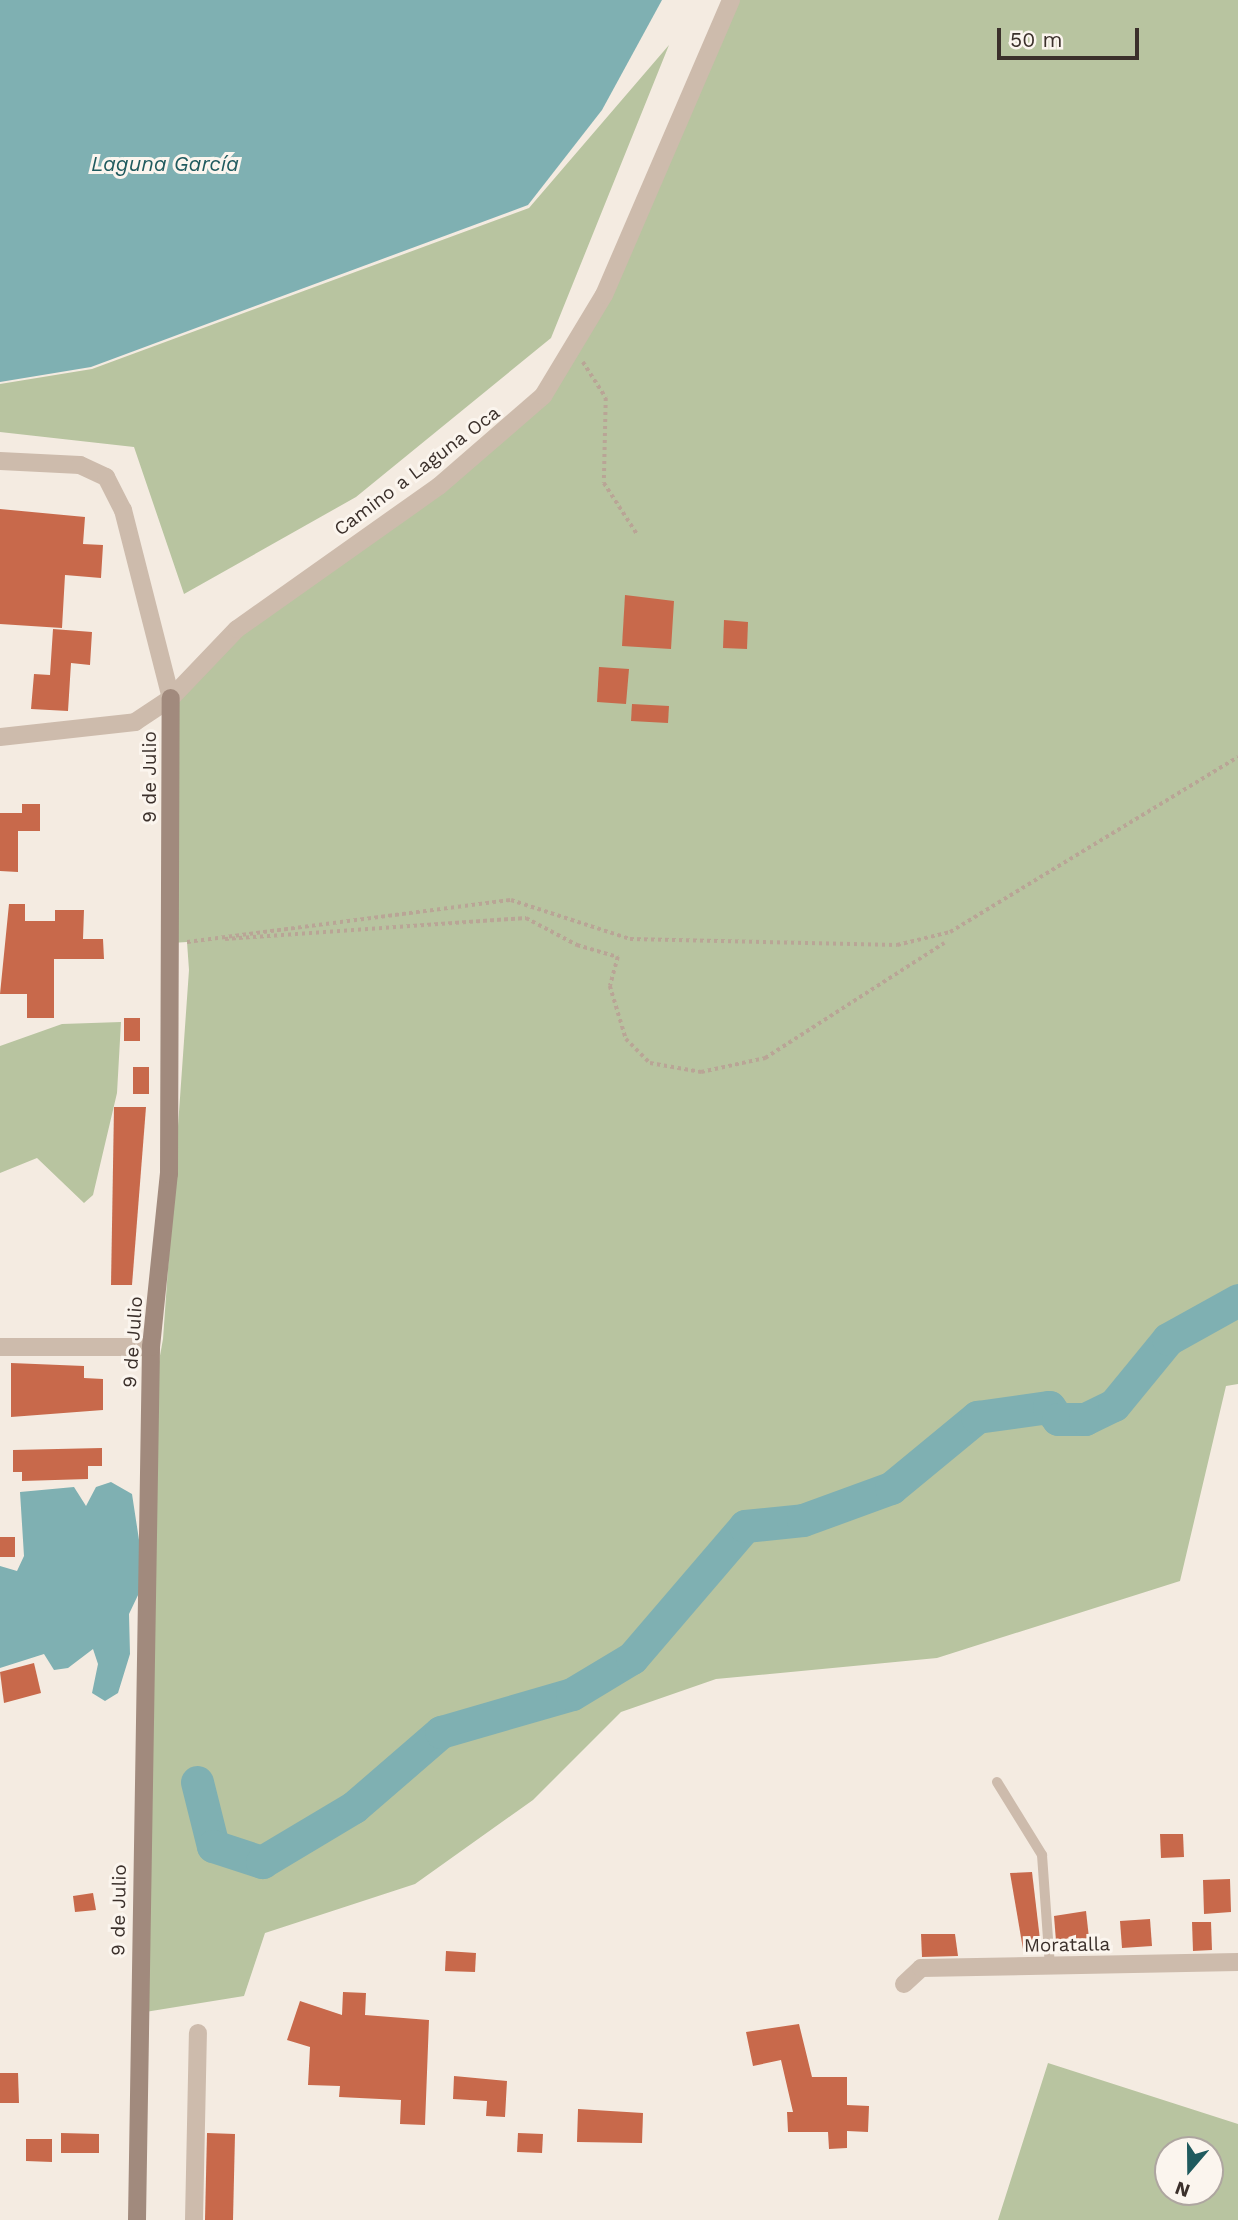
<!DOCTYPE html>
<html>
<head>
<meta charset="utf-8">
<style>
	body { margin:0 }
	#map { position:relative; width:1238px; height:2220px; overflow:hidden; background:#f4ebe1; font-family:"Work Sans",sans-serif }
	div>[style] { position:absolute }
	.green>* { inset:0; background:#b8c4a0 }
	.water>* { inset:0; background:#7fb0b2 }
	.river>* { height:33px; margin:-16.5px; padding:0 16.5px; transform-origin:16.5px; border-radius:16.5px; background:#7fb0b2 }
	.building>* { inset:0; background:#c8694b }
	.path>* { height:3.5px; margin-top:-1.75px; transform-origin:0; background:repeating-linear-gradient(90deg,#b9a596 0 3.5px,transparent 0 7px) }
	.lane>* { height:10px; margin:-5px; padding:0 5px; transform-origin:5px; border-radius:5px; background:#cdbbac }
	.street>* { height:18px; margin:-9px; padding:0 9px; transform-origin:9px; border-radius:9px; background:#cdbbac }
	.secondary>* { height:18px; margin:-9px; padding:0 9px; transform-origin:9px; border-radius:9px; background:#a18a7d }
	span { translate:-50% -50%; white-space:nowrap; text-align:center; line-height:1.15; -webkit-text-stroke:6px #fbf5ee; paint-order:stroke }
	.street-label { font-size:19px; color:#3b302b }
	.water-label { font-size:21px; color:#1f5a5e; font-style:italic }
	.north { position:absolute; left:1154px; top:2136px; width:70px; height:70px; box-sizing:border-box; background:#fbf5ee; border:2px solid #aea6a0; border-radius:50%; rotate:200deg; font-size:19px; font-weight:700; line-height:28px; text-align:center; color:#3b302b }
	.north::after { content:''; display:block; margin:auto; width:24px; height:32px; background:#1f5a5e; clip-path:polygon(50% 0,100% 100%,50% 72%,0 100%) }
	.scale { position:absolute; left:997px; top:28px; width:142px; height:32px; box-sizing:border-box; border:4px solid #3b302b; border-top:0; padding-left:9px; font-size:21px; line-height:24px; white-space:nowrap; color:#3b302b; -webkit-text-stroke:5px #fbf5ee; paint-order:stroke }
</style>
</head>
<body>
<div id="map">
	<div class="green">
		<i style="clip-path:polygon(731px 0,1238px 0,1238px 1384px,1226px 1386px,1180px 1581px,937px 1658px,716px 1679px,621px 1712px,533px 1800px,415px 1884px,265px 1933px,244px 1996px,139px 2013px,150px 1411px,163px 1339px,189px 970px,187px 942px,171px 943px,171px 698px,188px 674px,439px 486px,572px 356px)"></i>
		<i style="clip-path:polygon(669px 45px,551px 338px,356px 497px,184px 594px,134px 447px,0 432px,0 384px,92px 369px,529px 208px)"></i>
		<i style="clip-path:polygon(121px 1022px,117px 1093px,93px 1195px,84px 1203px,37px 1158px,0 1173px,0 1046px,62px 1024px)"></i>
		<i style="clip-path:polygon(evenodd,1048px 2063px,1238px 2124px,1238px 2220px,998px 2220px,1048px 2063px,1168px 2150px,1210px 2150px,1210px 2192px,1168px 2192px,1168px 2150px)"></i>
	</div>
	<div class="water">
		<i style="clip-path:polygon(0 0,662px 0,602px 110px,528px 205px,91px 367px,0 382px)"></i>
		<i style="clip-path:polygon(111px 1482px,132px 1494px,141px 1553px,139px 1593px,129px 1614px,130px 1654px,118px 1693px,105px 1701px,92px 1693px,98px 1664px,93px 1649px,68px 1668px,54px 1670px,44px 1654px,0 1668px,0 1566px,17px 1571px,24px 1556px,20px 1492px,74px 1487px,86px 1506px,96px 1487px)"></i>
	</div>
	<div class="river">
		<i style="left:197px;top:1782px;width:66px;rotate:76deg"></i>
		<i style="left:213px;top:1846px;width:52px;rotate:18.1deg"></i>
		<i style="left:262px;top:1862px;width:107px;rotate:-30.9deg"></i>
		<i style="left:354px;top:1807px;width:115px;rotate:-40.8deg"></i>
		<i style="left:441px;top:1732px;width:136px;rotate:-16.2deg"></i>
		<i style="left:572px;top:1694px;width:70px;rotate:-31deg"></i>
		<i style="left:632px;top:1658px;width:174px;rotate:-49.4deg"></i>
		<i style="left:745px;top:1526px;width:58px;rotate:-5.9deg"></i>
		<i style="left:803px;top:1520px;width:94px;rotate:-20deg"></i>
		<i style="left:891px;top:1488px;width:112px;rotate:-39.5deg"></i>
		<i style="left:977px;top:1417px;width:73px;rotate:-7.9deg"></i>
		<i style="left:1049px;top:1407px;width:15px;rotate:53deg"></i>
		<i style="left:1058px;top:1419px;width:27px"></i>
		<i style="left:1085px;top:1419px;width:32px;rotate:-26deg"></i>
		<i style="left:1114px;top:1405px;width:85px;rotate:-50.7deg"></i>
		<i style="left:1168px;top:1339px;width:80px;rotate:-29.1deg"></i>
	</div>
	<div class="building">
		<i style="clip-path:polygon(0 509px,85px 517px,83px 544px,103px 545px,101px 578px,65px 575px,62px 628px,0 624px)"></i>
		<i style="clip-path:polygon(625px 595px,674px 601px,671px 649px,622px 646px)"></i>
		<i style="clip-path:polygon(724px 620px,748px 622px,747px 649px,723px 648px)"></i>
		<i style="clip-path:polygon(53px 629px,92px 632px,90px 665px,71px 663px,68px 711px,31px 709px,34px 674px,50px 675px)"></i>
		<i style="clip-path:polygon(599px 667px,629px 669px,626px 704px,597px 702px)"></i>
		<i style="clip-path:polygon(632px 704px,669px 706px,668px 723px,631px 721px)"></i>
		<i style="clip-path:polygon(22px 804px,40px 804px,40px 831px,18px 831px,18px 872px,0 871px,0 813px,22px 813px)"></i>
		<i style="clip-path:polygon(9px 904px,25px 904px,25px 921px,55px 921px,55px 910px,84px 910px,83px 939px,103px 939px,104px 959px,54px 959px,54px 1018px,27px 1018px,27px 994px,0 994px)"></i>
		<i style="clip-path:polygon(124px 1018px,140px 1018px,140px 1041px,124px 1041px)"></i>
		<i style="clip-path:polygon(133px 1067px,149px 1067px,149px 1094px,133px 1094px)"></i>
		<i style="clip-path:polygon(114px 1107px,146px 1107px,132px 1285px,111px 1285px)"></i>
		<i style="clip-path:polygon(11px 1363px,84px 1366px,84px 1378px,103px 1379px,103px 1410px,11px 1417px)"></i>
		<i style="clip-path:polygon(102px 1448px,102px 1466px,88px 1466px,88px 1479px,22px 1481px,22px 1472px,13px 1472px,13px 1450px)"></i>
		<i style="clip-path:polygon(0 1537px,15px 1537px,15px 1557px,0 1557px)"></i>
		<i style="clip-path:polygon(34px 1663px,41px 1693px,4px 1703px,0 1672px)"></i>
		<i style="clip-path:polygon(1160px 1834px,1183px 1834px,1184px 1857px,1161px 1858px)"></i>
		<i style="clip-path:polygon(1032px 1872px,1041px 1948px,1023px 1949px,1010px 1873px)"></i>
		<i style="clip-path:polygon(1230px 1879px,1231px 1912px,1204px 1914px,1203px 1880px)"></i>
		<i style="clip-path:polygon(93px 1893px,96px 1910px,75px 1912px,73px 1896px)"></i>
		<i style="clip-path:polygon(1086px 1911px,1089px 1938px,1056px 1941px,1054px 1916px)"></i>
		<i style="clip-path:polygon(1150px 1919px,1152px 1946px,1122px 1948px,1120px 1921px)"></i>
		<i style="clip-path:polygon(1192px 1922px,1211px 1922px,1212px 1950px,1193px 1951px)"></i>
		<i style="clip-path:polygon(921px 1934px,955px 1934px,958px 1956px,922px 1957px)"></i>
		<i style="clip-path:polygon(446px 1951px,476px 1953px,475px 1972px,445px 1971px)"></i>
		<i style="clip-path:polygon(343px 1992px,366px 1993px,365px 2015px,429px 2020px,425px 2125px,400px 2124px,401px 2100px,339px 2097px,340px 2086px,308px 2085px,310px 2047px,287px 2040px,300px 2001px,342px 2015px)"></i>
		<i style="clip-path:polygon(799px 2024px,812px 2077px,847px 2077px,847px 2105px,869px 2106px,868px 2132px,847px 2131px,847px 2148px,829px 2149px,828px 2132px,788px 2132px,787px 2112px,793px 2112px,781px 2060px,753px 2066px,746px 2032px)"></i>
		<i style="clip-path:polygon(0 2073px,18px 2073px,19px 2103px,0 2103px)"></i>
		<i style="clip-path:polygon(454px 2076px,507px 2081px,505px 2117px,486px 2116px,487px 2101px,453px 2099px)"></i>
		<i style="clip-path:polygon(578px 2109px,643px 2113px,642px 2143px,577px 2142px)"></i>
		<i style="clip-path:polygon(61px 2133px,99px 2134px,99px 2153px,61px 2153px)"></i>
		<i style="clip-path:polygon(207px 2133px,235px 2134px,233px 2220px,205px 2220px)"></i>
		<i style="clip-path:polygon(518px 2133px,543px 2134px,542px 2153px,517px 2152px)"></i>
		<i style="clip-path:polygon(26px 2139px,52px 2139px,52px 2162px,26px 2161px)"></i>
	</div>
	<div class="path">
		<i style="left:583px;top:362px;width:43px;rotate:57.4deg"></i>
		<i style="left:606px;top:398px;width:85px;rotate:91.3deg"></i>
		<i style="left:604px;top:483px;width:61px;rotate:57.1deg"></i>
		<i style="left:225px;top:939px;width:302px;rotate:-4deg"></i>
		<i style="left:526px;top:918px;width:58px;rotate:27.9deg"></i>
		<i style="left:577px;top:945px;width:43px;rotate:16.3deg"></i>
		<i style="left:618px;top:957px;width:30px;rotate:105deg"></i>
		<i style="left:610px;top:986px;width:55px;rotate:73.2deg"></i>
		<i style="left:626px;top:1039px;width:34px;rotate:45deg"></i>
		<i style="left:650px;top:1063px;width:52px;rotate:10deg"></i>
		<i style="left:701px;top:1072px;width:66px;rotate:-12.3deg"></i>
		<i style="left:765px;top:1058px;width:213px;rotate:-32.7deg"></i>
		<i style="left:187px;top:942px;width:327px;rotate:-7.4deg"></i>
		<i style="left:511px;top:900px;width:125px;rotate:18.1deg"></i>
		<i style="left:630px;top:939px;width:267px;rotate:1.3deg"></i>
		<i style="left:897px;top:945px;width:55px;rotate:-13.8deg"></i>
		<i style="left:950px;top:932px;width:337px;rotate:-31.3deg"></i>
	</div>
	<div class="lane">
		<i style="left:997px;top:1782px;width:86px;rotate:58.3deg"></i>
		<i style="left:1042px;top:1855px;width:111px;rotate:85.9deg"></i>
	</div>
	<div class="street">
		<i style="left:0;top:461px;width:80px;rotate:2.9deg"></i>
		<i style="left:80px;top:465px;width:29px;rotate:25deg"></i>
		<i style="left:106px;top:477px;width:37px;rotate:63deg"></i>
		<i style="left:123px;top:510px;width:194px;rotate:75.7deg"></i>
		<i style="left:0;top:737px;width:136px;rotate:-6.3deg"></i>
		<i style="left:135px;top:722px;width:43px;rotate:-33.7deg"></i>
		<i style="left:171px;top:698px;width:95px;rotate:-46.3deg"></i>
		<i style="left:237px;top:629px;width:247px;rotate:-35.3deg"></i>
		<i style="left:439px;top:486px;width:138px;rotate:-40.9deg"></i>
		<i style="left:543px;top:396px;width:118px;rotate:-58.9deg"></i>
		<i style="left:604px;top:295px;width:321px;rotate:-66.7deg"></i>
		<i style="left:0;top:1347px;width:151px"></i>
		<i style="left:904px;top:1984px;width:23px;rotate:-43deg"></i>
		<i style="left:921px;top:1968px;width:317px;rotate:-1.1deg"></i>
		<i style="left:194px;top:2220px;width:187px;rotate:-88.8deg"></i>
	</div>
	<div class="secondary">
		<i style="left:137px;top:2220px;width:873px;rotate:-89.08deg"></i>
		<i style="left:151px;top:1347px;width:174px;rotate:-84.1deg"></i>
		<i style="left:169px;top:1174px;width:476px;rotate:-89.8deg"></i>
	</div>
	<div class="street-label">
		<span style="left:417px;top:471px;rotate:-37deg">Camino a Laguna Oca</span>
		<span style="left:150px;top:777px;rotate:-90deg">9 de Julio</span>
		<span style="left:133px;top:1342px;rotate:-86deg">9 de Julio</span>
		<span style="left:119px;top:1910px;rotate:-89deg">9 de Julio</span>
		<span style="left:1067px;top:1945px;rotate:-1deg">Moratalla</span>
	</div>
	<div class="water-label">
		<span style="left:165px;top:164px">Laguna García</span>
	</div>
	<div class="north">N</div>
	<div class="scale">50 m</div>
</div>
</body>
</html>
